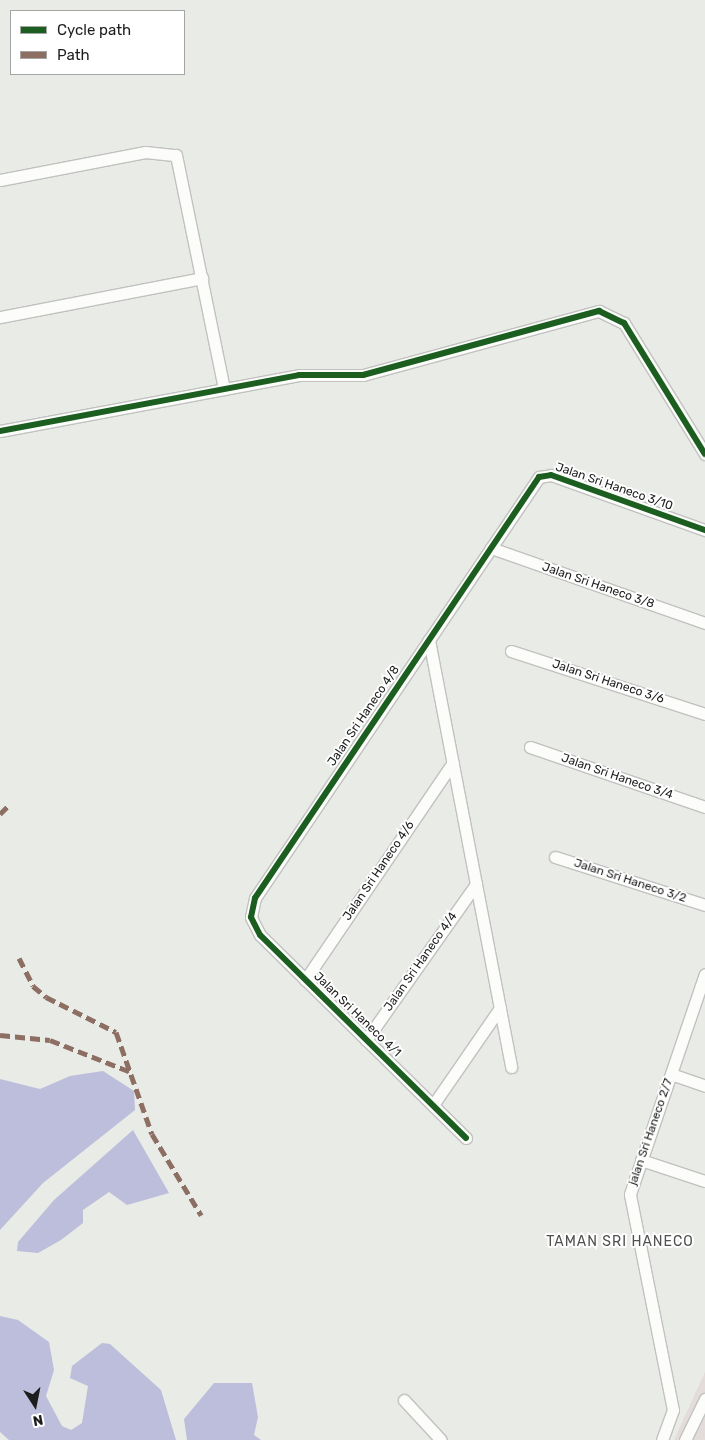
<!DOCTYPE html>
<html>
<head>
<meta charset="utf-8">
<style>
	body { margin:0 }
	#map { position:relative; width:705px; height:1440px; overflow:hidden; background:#e9ebe6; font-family:Rubik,sans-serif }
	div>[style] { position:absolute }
	.industrial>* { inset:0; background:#e3dcda }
	.water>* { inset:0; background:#bcbedb }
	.roads { filter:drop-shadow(1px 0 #c1c2c0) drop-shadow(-1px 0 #c1c2c0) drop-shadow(0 1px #c1c2c0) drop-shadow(0 -1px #c1c2c0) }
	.minor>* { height:11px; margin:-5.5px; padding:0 5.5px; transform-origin:5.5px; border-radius:5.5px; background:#fcfcfb }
	.quiet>* { height:5px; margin-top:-2.5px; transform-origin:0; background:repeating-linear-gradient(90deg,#8d6e63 0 10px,transparent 0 15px) }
	.cycleway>* { height:6px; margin:-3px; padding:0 3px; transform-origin:3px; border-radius:3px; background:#1b5e20 }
	span { translate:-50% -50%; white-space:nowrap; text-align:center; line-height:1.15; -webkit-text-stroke:4px #fff; paint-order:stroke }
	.street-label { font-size:12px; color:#1d1d1d }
	.neighbourhood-label { font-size:14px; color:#505050; letter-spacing:1px }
	.legend { position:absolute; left:10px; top:10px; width:175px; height:65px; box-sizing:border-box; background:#fff; border:1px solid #a5a5a5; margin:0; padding:6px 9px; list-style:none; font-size:15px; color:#1d1d1d }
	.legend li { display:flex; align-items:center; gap:10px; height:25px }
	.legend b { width:25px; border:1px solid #a5a5a5 }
	.north { position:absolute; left:10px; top:1380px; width:50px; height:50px; -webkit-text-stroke:4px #fff; paint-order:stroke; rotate:169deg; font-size:14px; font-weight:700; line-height:20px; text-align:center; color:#1d1d1d }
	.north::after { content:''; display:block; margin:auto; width:18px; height:22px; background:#1d1d1d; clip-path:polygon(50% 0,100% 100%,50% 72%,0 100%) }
</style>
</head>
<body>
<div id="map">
	<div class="industrial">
		<i style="clip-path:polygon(705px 1372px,705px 1440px,674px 1440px)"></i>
	</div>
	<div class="water">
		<i style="clip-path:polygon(103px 1071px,134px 1091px,135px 1110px,43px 1183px,0 1230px,0 1079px,40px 1089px,70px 1076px)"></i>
		<i style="clip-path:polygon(133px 1130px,169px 1193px,127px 1205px,109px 1192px,83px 1210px,83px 1223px,61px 1240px,38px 1253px,17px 1251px,18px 1242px,54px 1200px)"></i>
		<i style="clip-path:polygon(0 1316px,18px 1320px,49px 1342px,54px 1370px,46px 1396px,62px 1426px,71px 1430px,82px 1423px,88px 1386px,70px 1378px,72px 1366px,102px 1343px,110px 1344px,161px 1390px,176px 1440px,9px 1440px,0 1432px)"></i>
		<i style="clip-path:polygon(214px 1383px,252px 1383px,258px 1417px,254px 1435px,261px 1440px,187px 1440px,184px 1419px)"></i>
	</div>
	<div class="roads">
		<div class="minor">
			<i style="left:0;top:180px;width:148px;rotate:-10.9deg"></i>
			<i style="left:145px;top:152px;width:31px;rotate:6deg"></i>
			<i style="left:176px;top:155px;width:239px;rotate:78.4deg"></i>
			<i style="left:0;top:317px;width:206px;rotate:-10.9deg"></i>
			<i style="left:0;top:431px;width:304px;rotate:-10.6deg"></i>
			<i style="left:299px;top:375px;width:64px"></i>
			<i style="left:363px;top:375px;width:245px;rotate:-15.2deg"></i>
			<i style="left:599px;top:311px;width:28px;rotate:26deg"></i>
			<i style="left:624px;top:323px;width:154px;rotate:58.3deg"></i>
			<i style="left:491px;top:548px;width:227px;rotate:19.3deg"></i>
			<i style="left:429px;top:640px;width:435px;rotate:79.1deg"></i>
			<i style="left:511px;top:651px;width:204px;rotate:18deg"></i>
			<i style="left:530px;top:747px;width:185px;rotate:18.9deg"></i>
			<i style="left:555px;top:857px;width:157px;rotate:17.7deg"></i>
			<i style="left:305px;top:980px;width:263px;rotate:-55.8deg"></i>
			<i style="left:366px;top:1040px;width:191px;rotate:-54.8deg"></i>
			<i style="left:671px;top:1074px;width:36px;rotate:19deg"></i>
			<i style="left:433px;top:1105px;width:118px;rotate:-55.4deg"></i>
			<i style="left:466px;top:1138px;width:289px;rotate:-135.4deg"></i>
			<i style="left:260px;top:935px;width:20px;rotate:-117deg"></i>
			<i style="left:251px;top:917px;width:19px;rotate:-78deg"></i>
			<i style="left:255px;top:898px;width:508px;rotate:-56deg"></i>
			<i style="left:539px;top:477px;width:12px;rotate:-9deg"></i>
			<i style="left:551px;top:475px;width:164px;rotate:19.7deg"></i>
			<i style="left:641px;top:1160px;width:67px;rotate:18.2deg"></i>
			<i style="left:404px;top:1400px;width:54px;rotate:47.2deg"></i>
			<i style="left:662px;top:1440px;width:32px;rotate:-70deg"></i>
			<i style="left:673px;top:1410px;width:220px;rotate:-101.3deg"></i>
			<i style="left:630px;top:1194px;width:232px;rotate:-71.2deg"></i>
			<i style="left:685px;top:1440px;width:46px;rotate:-64deg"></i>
		</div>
	</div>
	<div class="quiet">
		<i style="left:0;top:814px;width:13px;rotate:-45deg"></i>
		<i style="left:19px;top:958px;width:31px;rotate:63deg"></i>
		<i style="left:33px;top:986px;width:17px;rotate:40deg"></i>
		<i style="left:46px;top:997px;width:78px;rotate:26.6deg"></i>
		<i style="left:116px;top:1032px;width:108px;rotate:70.6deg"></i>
		<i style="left:152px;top:1134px;width:95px;rotate:58.8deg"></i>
		<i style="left:0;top:1035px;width:50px;rotate:5.7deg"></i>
		<i style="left:50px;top:1040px;width:87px;rotate:21.6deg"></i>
	</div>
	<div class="cycleway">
		<i style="left:0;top:431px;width:304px;rotate:-10.6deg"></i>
		<i style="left:299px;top:375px;width:64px"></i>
		<i style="left:363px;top:375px;width:245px;rotate:-15.2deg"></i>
		<i style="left:599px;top:311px;width:28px;rotate:26deg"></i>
		<i style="left:624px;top:323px;width:154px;rotate:58.3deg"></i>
		<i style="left:466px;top:1138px;width:289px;rotate:-135.4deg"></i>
		<i style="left:260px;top:935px;width:20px;rotate:-117deg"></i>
		<i style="left:251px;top:917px;width:19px;rotate:-78deg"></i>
		<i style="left:255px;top:898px;width:508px;rotate:-56deg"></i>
		<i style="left:539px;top:477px;width:12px;rotate:-9deg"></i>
		<i style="left:551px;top:475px;width:164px;rotate:19.7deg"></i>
	</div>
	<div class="street-label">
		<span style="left:614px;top:487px;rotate:19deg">Jalan Sri Haneco 3/10</span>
		<span style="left:598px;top:586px;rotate:19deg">Jalan Sri Haneco 3/8</span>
		<span style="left:608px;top:682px;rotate:18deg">Jalan Sri Haneco 3/6</span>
		<span style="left:364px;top:716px;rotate:-56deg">Jalan Sri Haneco 4/8</span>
		<span style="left:617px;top:777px;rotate:19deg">Jalan Sri Haneco 3/4</span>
		<span style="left:379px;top:871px;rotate:-56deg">Jalan Sri Haneco 4/6</span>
		<span style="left:630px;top:881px;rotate:18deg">Jalan Sri Haneco 3/2</span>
		<span style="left:421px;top:962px;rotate:-55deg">Jalan Sri Haneco 4/4</span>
		<span style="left:357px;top:1015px;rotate:44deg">Jalan Sri Haneco 4/1</span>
		<span style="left:651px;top:1132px;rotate:-71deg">jalan Sri Haneco 2/7</span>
	</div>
	<div class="neighbourhood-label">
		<span style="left:620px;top:1242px">TAMAN SRI HANECO</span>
	</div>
	<ul class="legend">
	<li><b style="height:6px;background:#1b5e20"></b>Cycle path</li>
	<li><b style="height:6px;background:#8d6e63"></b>Path</li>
	</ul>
	<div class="north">N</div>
</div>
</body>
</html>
